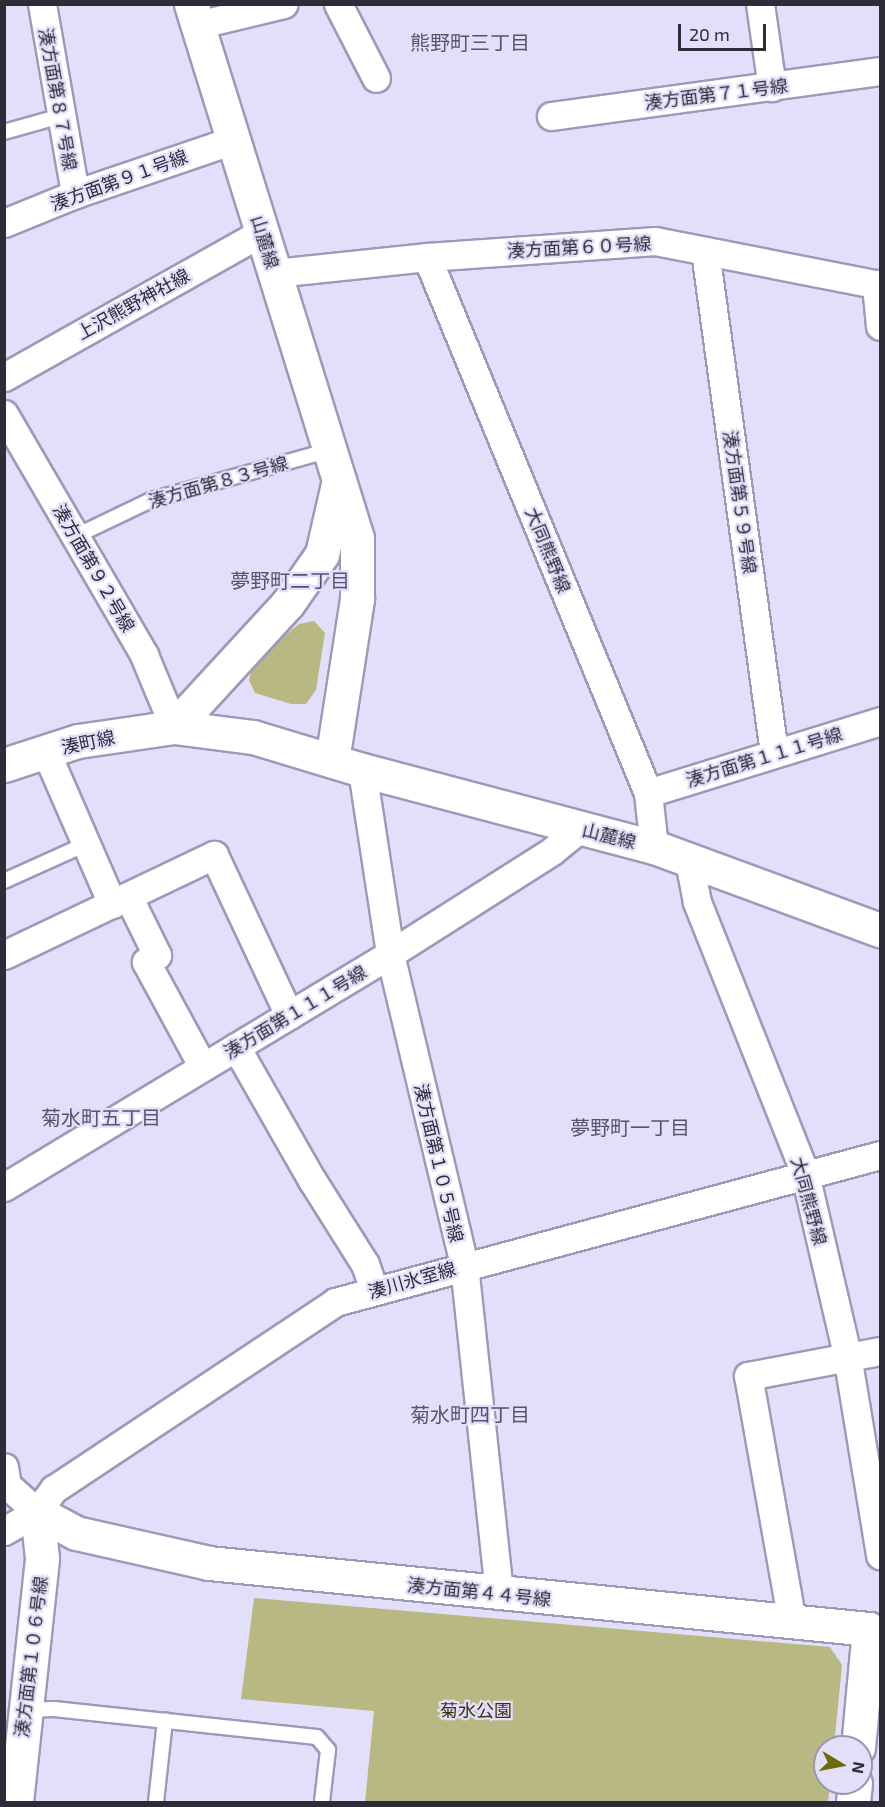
<!DOCTYPE html>
<html>
<head>
<meta charset="utf-8">
<style>
	body { margin:0 }
	#map { position:relative; width:885px; height:1807px; overflow:hidden; background:#e3defa; font-family:"Exo 2","Noto Sans JP",sans-serif }
	div>[style] { position:absolute }
	.green>* { inset:0; background:#b7b882 }
	.roads { filter:drop-shadow(2px 0 #9e99b9) drop-shadow(-2px 0 #9e99b9) drop-shadow(0 2px #9e99b9) drop-shadow(0 -2px #9e99b9) }
	.lane>* { height:14px; margin:-7px; padding:0 7px; transform-origin:7px; border-radius:7px; background:#fff }
	.street>* { height:27px; margin:-13.5px; padding:0 13.5px; transform-origin:13.5px; border-radius:13.5px; background:#fff }
	.secondary>* { height:33px; margin:-16.5px; padding:0 16.5px; transform-origin:16.5px; border-radius:16.5px; background:#fff }
	.primary>* { height:33px; margin:-16.5px; padding:0 16.5px; transform-origin:16.5px; border-radius:16.5px; background:#fff }
	span { translate:-50% -50%; white-space:nowrap; text-align:center; line-height:1.15; -webkit-text-stroke:4.5px #e3defa; paint-order:stroke }
	.street-label { font-size:18px; color:#2e2c39 }
	.park-label { font-size:18px; color:#373611 }
	.neighbourhood-label { font-size:20px; color:#585370 }
	.frame { position:absolute; inset:0; border:6px solid #2e2c39; pointer-events:none }
	.north { position:absolute; left:813px; top:1735px; width:60px; height:60px; box-sizing:border-box; background:#e3defa; border:2px solid #9b97ad; border-radius:50%; rotate:100deg; font-size:16px; font-weight:700; line-height:24px; text-align:center; color:#2e2c39 }
	.north::after { content:''; display:block; margin:auto; width:21px; height:27px; background:#6c6b08; clip-path:polygon(50% 0,100% 100%,50% 72%,0 100%) }
	.scale { position:absolute; left:678px; top:24px; width:88px; height:27px; box-sizing:border-box; border:3px solid #2e2c39; border-top:0; padding-left:8px; font-size:18px; line-height:21px; white-space:nowrap; color:#2e2c39; -webkit-text-stroke:4px #e3defa; paint-order:stroke }
</style>
</head>
<body>
<div id="map">
	<div class="green">
		<i style="clip-path:polygon(314px 621px,325px 633px,316px 690px,306px 704px,291px 704px,255px 693px,249px 680px,254px 662px,299px 624px)"></i>
		<i style="clip-path:polygon(254px 1598px,830px 1647px,842px 1665px,834px 1747px,825px 1747px,825px 1783px,830px 1783px,828px 1802px,365px 1802px,374px 1711px,241px 1699px)"></i>
	</div>
	<div class="roads">
		<div class="lane">
			<i style="left:4px;top:132px;width:59px;rotate:-15.7deg"></i>
			<i style="left:76px;top:536px;width:83px;rotate:-25.6deg"></i>
			<i style="left:151px;top:500px;width:186px;rotate:-15.6deg"></i>
			<i style="left:4px;top:881px;width:90px;rotate:-24.3deg"></i>
			<i style="left:25px;top:1710px;width:29px;rotate:-2deg"></i>
			<i style="left:54px;top:1709px;width:264px;rotate:6.1deg"></i>
			<i style="left:317px;top:1737px;width:17px;rotate:50deg"></i>
			<i style="left:328px;top:1750px;width:52px;rotate:96.6deg"></i>
			<i style="left:156px;top:1802px;width:82px;rotate:-83.7deg"></i>
		</div>
		<div class="street">
			<i style="left:42px;top:4px;width:193px;rotate:80.1deg"></i>
			<i style="left:338px;top:4px;width:83px;rotate:62.8deg"></i>
			<i style="left:760px;top:4px;width:84px;rotate:81.8deg"></i>
			<i style="left:197px;top:25px;width:89px;rotate:-13.6deg"></i>
			<i style="left:551px;top:116px;width:332px;rotate:-7.8deg"></i>
			<i style="left:4px;top:223px;width:77px;rotate:-22.2deg"></i>
			<i style="left:75px;top:194px;width:168px;rotate:-18.8deg"></i>
			<i style="left:705px;top:251px;width:507px;rotate:82.17deg"></i>
			<i style="left:427px;top:257px;width:580px;rotate:67.59deg"></i>
			<i style="left:648px;top:793px;width:54px;rotate:83.7deg"></i>
			<i style="left:275px;top:273px;width:153px;rotate:-6deg"></i>
			<i style="left:427px;top:257px;width:229px;rotate:-4deg"></i>
			<i style="left:655px;top:241px;width:229px;rotate:11.1deg"></i>
			<i style="left:876px;top:284px;width:42px;rotate:84.6deg"></i>
			<i style="left:4px;top:377px;width:296px;rotate:-29.3deg"></i>
			<i style="left:4px;top:414px;width:279px;rotate:59.8deg"></i>
			<i style="left:144px;top:655px;width:78px;rotate:67.4deg"></i>
			<i style="left:46px;top:752px;width:166px;rotate:66.5deg"></i>
			<i style="left:362px;top:770px;width:186px;rotate:81.3deg"></i>
			<i style="left:390px;top:954px;width:320px;rotate:76.6deg"></i>
			<i style="left:464px;top:1265px;width:332px;rotate:83.9deg"></i>
			<i style="left:648px;top:793px;width:243px;rotate:-17.2deg"></i>
			<i style="left:689px;top:861px;width:42px;rotate:79deg"></i>
			<i style="left:697px;top:902px;width:293px;rotate:68.3deg"></i>
			<i style="left:805px;top:1174px;width:186px;rotate:76.9deg"></i>
			<i style="left:847px;top:1355px;width:203px;rotate:80.6deg"></i>
			<i style="left:128px;top:896px;width:66px;rotate:63.8deg"></i>
			<i style="left:157px;top:955px;width:13px;rotate:148deg"></i>
			<i style="left:146px;top:962px;width:119px;rotate:61.5deg"></i>
			<i style="left:4px;top:955px;width:233px;rotate:-25.5deg"></i>
			<i style="left:214px;top:855px;width:177px;rotate:64.9deg"></i>
			<i style="left:236px;top:1047px;width:153px;rotate:60.3deg"></i>
			<i style="left:312px;top:1180px;width:99px;rotate:57.8deg"></i>
			<i style="left:365px;top:1264px;width:28px;rotate:71deg"></i>
			<i style="left:4px;top:1187px;width:451px;rotate:-31.1deg"></i>
			<i style="left:390px;top:954px;width:192px;rotate:-32.4deg"></i>
			<i style="left:552px;top:851px;width:36px;rotate:-39deg"></i>
			<i style="left:4px;top:1467px;width:18px;rotate:81deg"></i>
			<i style="left:7px;top:1485px;width:40px;rotate:42deg"></i>
			<i style="left:4px;top:1531px;width:38px;rotate:-30deg"></i>
			<i style="left:37px;top:1512px;width:29px;rotate:-54deg"></i>
			<i style="left:54px;top:1489px;width:338px;rotate:-33.6deg"></i>
			<i style="left:335px;top:1302px;width:564px;rotate:-15.09deg"></i>
			<i style="left:792px;top:1622px;width:250px;rotate:-100.1deg"></i>
			<i style="left:748px;top:1376px;width:134px;rotate:-10.7deg"></i>
		</div>
		<div class="secondary">
			<i style="left:4px;top:765px;width:78px;rotate:-18deg"></i>
			<i style="left:78px;top:741px;width:97px;rotate:-8.3deg"></i>
			<i style="left:37px;top:1512px;width:44px;rotate:28.3deg"></i>
			<i style="left:76px;top:1533px;width:136px;rotate:12.7deg"></i>
			<i style="left:209px;top:1563px;width:663px;rotate:5.71deg"></i>
			<i style="left:869px;top:1629px;width:119px;rotate:95.3deg"></i>
			<i style="left:16px;top:1802px;width:245px;rotate:-83.9deg"></i>
			<i style="left:42px;top:1558px;width:46px;rotate:-96.2deg"></i>
			<i style="left:853px;top:1802px;width:19px;rotate:-84deg"></i>
		</div>
		<div class="primary">
			<i style="left:191px;top:4px;width:559px;rotate:72.73deg"></i>
			<i style="left:357px;top:538px;width:61px;rotate:90deg"></i>
			<i style="left:357px;top:599px;width:163px;rotate:98.8deg"></i>
			<i style="left:174px;top:727px;width:80px;rotate:7.2deg"></i>
			<i style="left:253px;top:737px;width:114px;rotate:16.8deg"></i>
			<i style="left:362px;top:770px;width:302px;rotate:14.8deg"></i>
			<i style="left:654px;top:847px;width:241px;rotate:20.2deg"></i>
			<i style="left:174px;top:727px;width:168px;rotate:-47.4deg"></i>
			<i style="left:288px;top:603px;width:60px;rotate:-55.2deg"></i>
			<i style="left:322px;top:554px;width:76px;rotate:-77.1deg"></i>
		</div>
	</div>
	<div class="street-label">
		<span style="left:716px;top:94px;rotate:-7deg">湊方面第７１号線</span>
		<span style="left:58px;top:99px;rotate:80deg">湊方面第８７号線</span>
		<span style="left:119px;top:180px;rotate:-20deg">湊方面第９１号線</span>
		<span style="left:265px;top:242px;rotate:73deg">山麓線</span>
		<span style="left:579px;top:247px;rotate:-3deg">湊方面第６０号線</span>
		<span style="left:133px;top:304px;rotate:-29deg">上沢熊野神社線</span>
		<span style="left:218px;top:482px;rotate:-16deg">湊方面第８３号線</span>
		<span style="left:740px;top:502px;rotate:82deg">湊方面第５９号線</span>
		<span style="left:548px;top:550px;rotate:68deg">大同熊野線</span>
		<span style="left:94px;top:568px;rotate:60deg">湊方面第９２号線</span>
		<span style="left:88px;top:742px;rotate:-12deg">湊町線</span>
		<span style="left:764px;top:757px;rotate:-17deg">湊方面第１１１号線</span>
		<span style="left:609px;top:836px;rotate:14deg">山麓線</span>
		<span style="left:295px;top:1012px;rotate:-31deg">湊方面第１１１号線</span>
		<span style="left:439px;top:1163px;rotate:77deg">湊方面第１０５号線</span>
		<span style="left:809px;top:1201px;rotate:75deg">大同熊野線</span>
		<span style="left:412px;top:1280px;rotate:-16deg">湊川氷室線</span>
		<span style="left:479px;top:1592px;rotate:6deg">湊方面第４４号線</span>
		<span style="left:31px;top:1657px;rotate:-83deg">湊方面第１０６号線</span>
	</div>
	<div class="park-label">
		<span style="left:476px;top:1710px">菊水公園</span>
	</div>
	<div class="neighbourhood-label">
		<span style="left:470px;top:42px">熊野町三丁目</span>
		<span style="left:290px;top:580px">夢野町二丁目</span>
		<span style="left:101px;top:1117px">菊水町五丁目</span>
		<span style="left:630px;top:1127px">夢野町一丁目</span>
		<span style="left:470px;top:1414px">菊水町四丁目</span>
	</div>
	<div class="frame"></div>
	<div class="north">N</div>
	<div class="scale">20 m</div>
</div>
</body>
</html>
